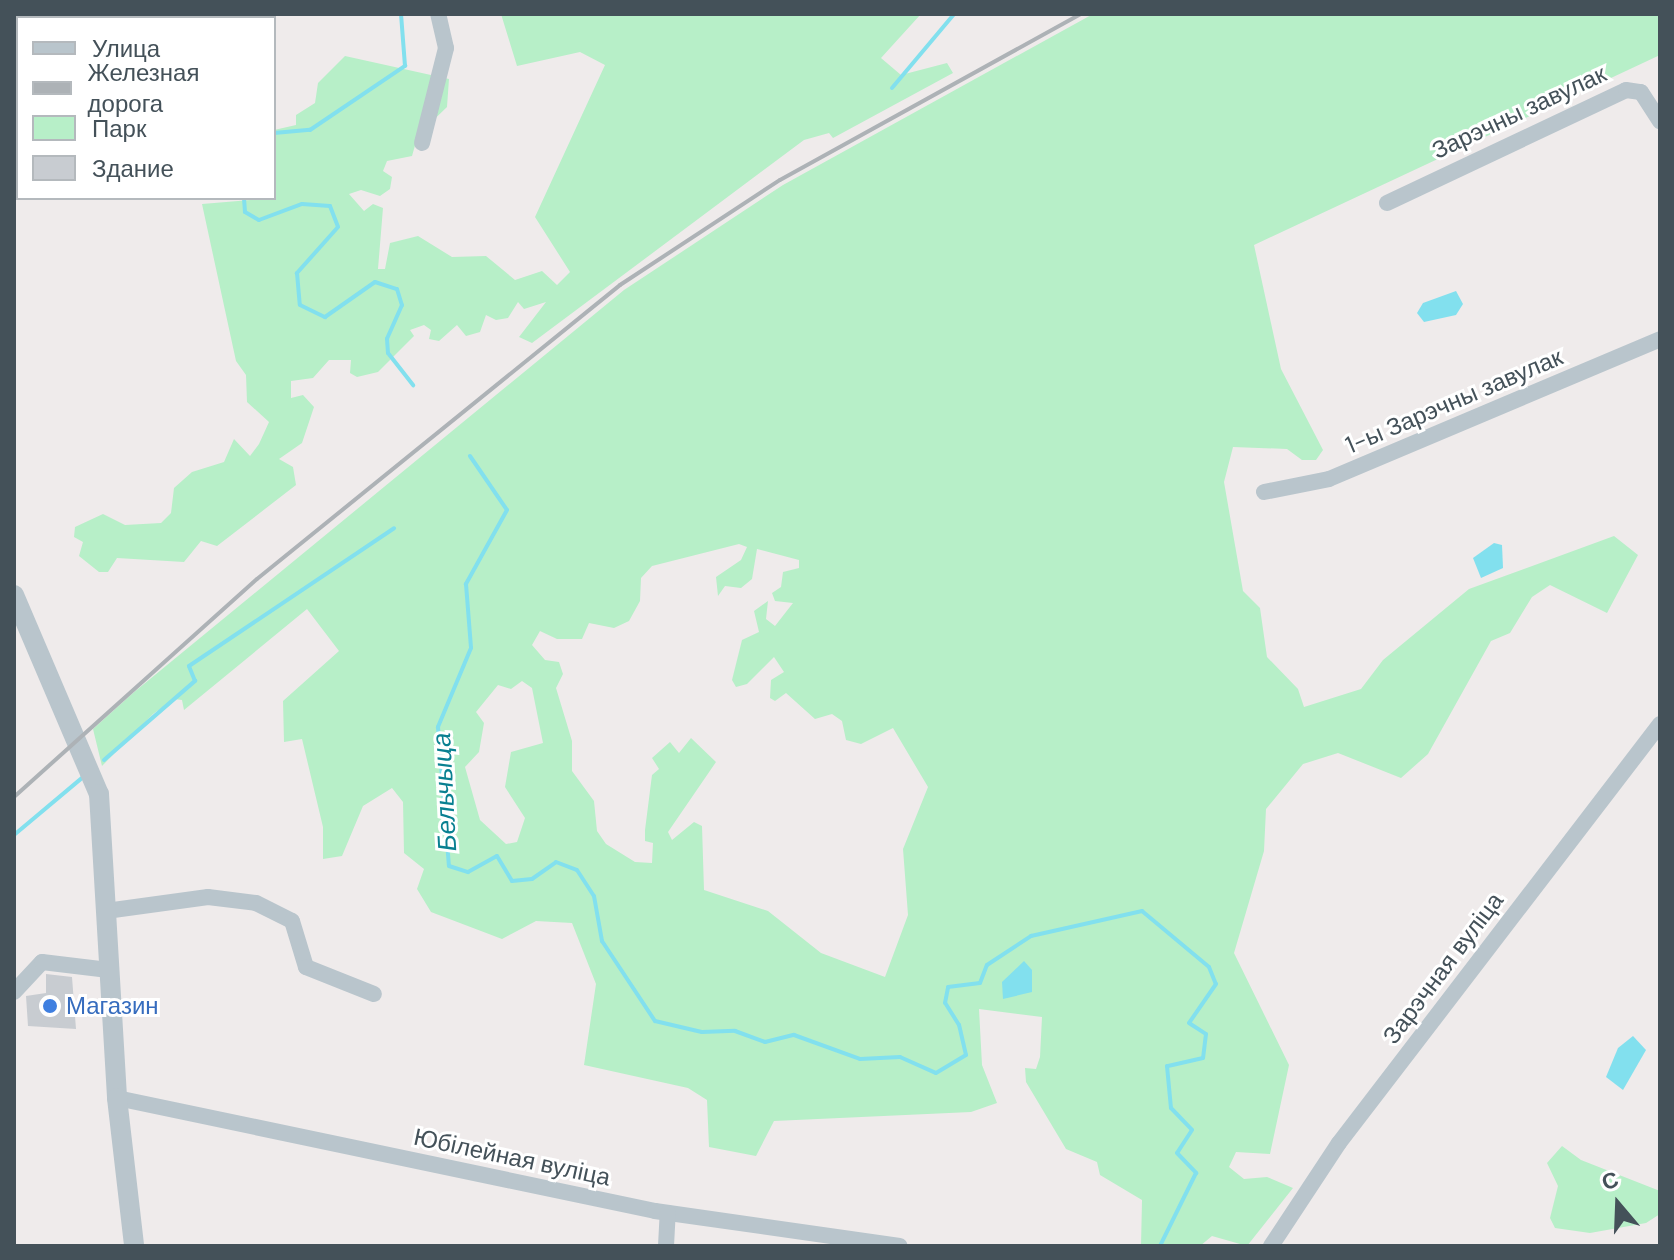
<!DOCTYPE html>
<html>
<head>
<meta charset="utf-8">
<style>
	body { margin:0 }
	#map { position:relative; width:1674px; height:1260px; overflow:hidden; background:#efebeb; font-family:"DM Sans",sans-serif }
	div>[style] { position:absolute }
	.green>* { inset:0; background:#b7efc8 }
	.water>* { inset:0; background:#82e0ee }
	.stream>* { height:4px; margin:-2px; padding:0 2px; transform-origin:2px; border-radius:2px; background:#82e0ee }
	.building>* { inset:0; background:#c8ccd1 }
	.minor>* { height:16px; margin:-8px; padding:0 8px; transform-origin:8px; border-radius:8px; background:#b9c5cc }
	.tertiary>* { height:20px; margin:-10px; padding:0 10px; transform-origin:10px; border-radius:10px; background:#b9c5cc }
	.rail>* { height:4px; margin:-2px; padding:0 2px; transform-origin:2px; border-radius:2px; background:#adb2b6 }
	.dots>* { width:22px; height:22px; translate:-50% -50%; box-sizing:border-box; border:4px solid #fff; border-radius:50% }
	span { translate:-50% -50%; white-space:nowrap; text-align:center; line-height:1.15; -webkit-text-stroke:6px #fff; paint-order:stroke }
	.street-label { font-size:24px; color:#445159 }
	.shop-label { font-size:24px; color:#366cbe }
	.left { translate:0 -50%; text-align:left }
	.water-label { font-size:26px; color:#098091; font-style:italic }
	.frame { position:absolute; inset:0; border:16px solid #445159; pointer-events:none }
	.legend { position:absolute; left:16px; top:16px; width:260px; height:184px; box-sizing:border-box; background:#fff; border:2px solid #b4b9bd; margin:0; padding:10px 14px; list-style:none; font-size:24px; color:#445159 }
	.legend li { display:flex; align-items:center; gap:16px; height:40px }
	.legend b { width:40px; border:2px solid #b4b9bd }
	.north { position:absolute; left:1578px; top:1164px; width:80px; height:80px; -webkit-text-stroke:6px #fff; paint-order:stroke; rotate:341deg; font-size:22px; font-weight:700; line-height:32px; text-align:center; color:#445159 }
	.north::after { content:''; display:block; margin:auto; width:28px; height:36px; background:#445159; clip-path:polygon(50% 0,100% 100%,50% 72%,0 100%) }
</style>
</head>
<body>
<div id="map">
	<div class="green">
		<i style="clip-path:polygon(501px 14px,921px 14px,881px 58px,901px 75px,947px 63px,953px 73px,833px 138px,829px 133px,804px 140px,532px 343px,519px 337px,546px 302px,524px 309px,518px 302px,508px 318px,496px 320px,486px 315px,480px 332px,466px 336px,457px 325px,439px 341px,429px 339px,431px 330px,424px 325px,410px 330px,414px 336px,378px 372px,357px 377px,350px 373px,351px 360px,329px 360px,313px 378px,291px 381px,291px 398px,303px 395px,314px 407px,302px 443px,279px 459px,293px 467px,296px 485px,217px 546px,201px 541px,184px 562px,117px 558px,108px 572px,99px 572px,79px 556px,83px 542px,74px 537px,75px 527px,103px 514px,125px 525px,161px 523px,171px 513px,174px 488px,192px 472px,224px 462px,234px 439px,250px 456px,259px 444px,269px 422px,247px 402px,246px 375px,236px 361px,202px 204px,274px 198px,274px 130px,296px 125px,296px 115px,315px 103px,318px 83px,345px 56px,449px 79px,447px 107px,418px 135px,412px 156px,387px 161px,383px 171px,392px 177px,390px 189px,380px 196px,361px 190px,349px 194px,364px 211px,373px 204px,383px 208px,378px 269px,385px 269px,390px 243px,418px 236px,452px 257px,486px 256px,515px 280px,542px 271px,557px 285px,570px 272px,535px 217px,605px 65px,580px 52px,517px 66px)"></i>
		<i style="clip-path:polygon(evenodd,1093px 14px,1660px 14px,1660px 55px,1254px 245px,1281px 369px,1323px 450px,1316px 460px,1302px 460px,1287px 449px,1233px 447px,1224px 482px,1243px 591px,1260px 608px,1267px 657px,1298px 689px,1304px 707px,1361px 689px,1383px 660px,1469px 589px,1614px 536px,1638px 555px,1607px 613px,1550px 585px,1532px 597px,1510px 633px,1491px 641px,1428px 754px,1401px 778px,1338px 753px,1303px 764px,1266px 809px,1264px 851px,1234px 953px,1289px 1065px,1270px 1154px,1236px 1152px,1229px 1167px,1244px 1179px,1267px 1177px,1293px 1188px,1247px 1246px,1212px 1236px,1200px 1246px,1141px 1246px,1142px 1200px,1100px 1175px,1097px 1162px,1066px 1149px,1026px 1082px,1025px 1068px,1036px 1069px,1040px 1057px,1042px 1017px,979px 1009px,982px 1065px,997px 1103px,971px 1112px,774px 1121px,756px 1156px,709px 1147px,707px 1100px,688px 1088px,584px 1065px,596px 984px,572px 923px,536px 921px,502px 939px,431px 912px,417px 889px,424px 869px,404px 853px,403px 802px,392px 788px,363px 806px,342px 856px,323px 859px,323px 827px,302px 739px,284px 742px,283px 701px,339px 651px,307px 609px,184px 710px,182px 700px,174px 699px,153px 714px,102px 766px,93px 729px,133px 693px,624px 290px,783px 185px,1093px 14px,739px 544px,747px 547px,741px 560px,716px 577px,718px 596px,725px 586px,741px 588px,752px 579px,757px 549px,799px 560px,799px 568px,783px 572px,781px 587px,772px 593px,775px 601px,793px 603px,775px 626px,766px 619px,768px 601px,754px 611px,759px 632px,742px 640px,732px 680px,736px 687px,747px 684px,774px 657px,784px 672px,771px 680px,770px 698px,775px 701px,786px 693px,815px 719px,832px 714px,842px 721px,846px 740px,861px 744px,893px 728px,928px 787px,903px 849px,908px 915px,885px 977px,821px 953px,768px 911px,704px 890px,702px 826px,694px 822px,672px 840px,668px 832px,716px 762px,691px 738px,679px 753px,670px 742px,652px 758px,659px 769px,652px 775px,645px 830px,645px 841px,653px 843px,652px 863px,635px 862px,606px 844px,597px 831px,594px 801px,572px 771px,572px 741px,556px 688px,563px 674px,559px 662px,545px 660px,532px 645px,540px 631px,557px 639px,582px 639px,589px 623px,614px 628px,629px 621px,640px 601px,641px 578px,652px 566px,739px 544px,1093px 14px,522px 681px,532px 688px,543px 743px,511px 752px,505px 787px,525px 818px,517px 842px,506px 844px,480px 820px,465px 767px,479px 752px,484px 723px,476px 712px,498px 685px,511px 689px,522px 681px)"></i>
		<i style="clip-path:polygon(1562px 1146px,1581px 1160px,1660px 1191px,1660px 1214px,1646px 1223px,1590px 1233px,1555px 1228px,1550px 1218px,1558px 1186px,1547px 1163px)"></i>
	</div>
	<div class="water">
		<i style="clip-path:polygon(1456px 291px,1463px 304px,1456px 315px,1424px 322px,1417px 313px,1423px 303px)"></i>
		<i style="clip-path:polygon(1494px 543px,1502px 545px,1503px 568px,1481px 578px,1473px 558px)"></i>
		<i style="clip-path:polygon(1024px 961px,1032px 970px,1032px 992px,1003px 999px,1002px 982px)"></i>
		<i style="clip-path:polygon(1633px 1036px,1646px 1050px,1623px 1090px,1606px 1077px,1618px 1048px)"></i>
	</div>
	<div class="stream">
		<i style="left:892px;top:88px;width:97px;rotate:-50deg"></i>
		<i style="left:274px;top:133px;width:36px;rotate:-5deg"></i>
		<i style="left:310px;top:130px;width:115px;rotate:-34deg"></i>
		<i style="left:405px;top:66px;width:52px;rotate:-94.4deg"></i>
		<i style="left:244px;top:198px;width:14px;rotate:86deg"></i>
		<i style="left:245px;top:212px;width:16px;rotate:30deg"></i>
		<i style="left:259px;top:220px;width:46px;rotate:-20.4deg"></i>
		<i style="left:302px;top:204px;width:28px;rotate:4deg"></i>
		<i style="left:330px;top:206px;width:22px;rotate:69deg"></i>
		<i style="left:338px;top:227px;width:62px;rotate:131.7deg"></i>
		<i style="left:297px;top:273px;width:32px;rotate:85deg"></i>
		<i style="left:300px;top:305px;width:28px;rotate:26deg"></i>
		<i style="left:325px;top:317px;width:61px;rotate:-35deg"></i>
		<i style="left:375px;top:282px;width:23px;rotate:18deg"></i>
		<i style="left:397px;top:289px;width:17px;rotate:73deg"></i>
		<i style="left:402px;top:305px;width:37px;rotate:114deg"></i>
		<i style="left:387px;top:339px;width:14px;rotate:86deg"></i>
		<i style="left:388px;top:353px;width:41px;rotate:52deg"></i>
		<i style="left:470px;top:456px;width:65px;rotate:55.6deg"></i>
		<i style="left:507px;top:510px;width:85px;rotate:119deg"></i>
		<i style="left:466px;top:584px;width:64px;rotate:85.5deg"></i>
		<i style="left:471px;top:648px;width:86px;rotate:112.7deg"></i>
		<i style="left:438px;top:727px;width:139px;rotate:85.5deg"></i>
		<i style="left:449px;top:866px;width:20px;rotate:18deg"></i>
		<i style="left:468px;top:872px;width:33px;rotate:-29deg"></i>
		<i style="left:497px;top:856px;width:29px;rotate:59deg"></i>
		<i style="left:512px;top:881px;width:20px;rotate:-6deg"></i>
		<i style="left:532px;top:879px;width:29px;rotate:-35deg"></i>
		<i style="left:556px;top:862px;width:22px;rotate:21deg"></i>
		<i style="left:577px;top:870px;width:31px;rotate:57deg"></i>
		<i style="left:594px;top:896px;width:46px;rotate:79.9deg"></i>
		<i style="left:602px;top:941px;width:96px;rotate:56.5deg"></i>
		<i style="left:655px;top:1021px;width:48px;rotate:13.2deg"></i>
		<i style="left:702px;top:1032px;width:33px;rotate:-2deg"></i>
		<i style="left:735px;top:1031px;width:32px;rotate:20deg"></i>
		<i style="left:765px;top:1042px;width:30px;rotate:-14deg"></i>
		<i style="left:794px;top:1035px;width:70px;rotate:20deg"></i>
		<i style="left:860px;top:1059px;width:40px;rotate:-2.9deg"></i>
		<i style="left:900px;top:1057px;width:39px;rotate:24deg"></i>
		<i style="left:936px;top:1073px;width:35px;rotate:-31deg"></i>
		<i style="left:966px;top:1055px;width:31px;rotate:-103deg"></i>
		<i style="left:959px;top:1025px;width:26px;rotate:-122deg"></i>
		<i style="left:945px;top:1003px;width:16px;rotate:-79deg"></i>
		<i style="left:948px;top:987px;width:32px;rotate:-7deg"></i>
		<i style="left:980px;top:983px;width:19px;rotate:-69deg"></i>
		<i style="left:987px;top:965px;width:53px;rotate:-33.4deg"></i>
		<i style="left:1031px;top:936px;width:114px;rotate:-12.7deg"></i>
		<i style="left:1142px;top:911px;width:87px;rotate:39.9deg"></i>
		<i style="left:1209px;top:967px;width:18px;rotate:68deg"></i>
		<i style="left:1216px;top:984px;width:47px;rotate:124.7deg"></i>
		<i style="left:1189px;top:1023px;width:20px;rotate:33deg"></i>
		<i style="left:1206px;top:1034px;width:24px;rotate:97deg"></i>
		<i style="left:1203px;top:1058px;width:37px;rotate:167deg"></i>
		<i style="left:1167px;top:1066px;width:42px;rotate:84.6deg"></i>
		<i style="left:1171px;top:1108px;width:30px;rotate:46deg"></i>
		<i style="left:1192px;top:1130px;width:27px;rotate:123deg"></i>
		<i style="left:1177px;top:1153px;width:28px;rotate:46deg"></i>
		<i style="left:1196px;top:1173px;width:81px;rotate:116.3deg"></i>
		<i style="left:104px;top:760px;width:121px;rotate:-41deg"></i>
		<i style="left:195px;top:681px;width:16px;rotate:-112deg"></i>
		<i style="left:189px;top:666px;width:247px;rotate:-33.9deg"></i>
		<i style="left:14px;top:835px;width:90px;rotate:-40deg"></i>
	</div>
	<div class="building">
		<i style="clip-path:polygon(46px 974px,72px 977px,76px 1029px,28px 1026px,26px 996px,46px 993px)"></i>
	</div>
	<div class="minor">
		<i style="left:139px;top:18px;width:26px;rotate:-9deg"></i>
		<i style="left:14px;top:42px;width:4px"></i>
		<i style="left:422px;top:143px;width:98px;rotate:-75.8deg"></i>
		<i style="left:446px;top:48px;width:35px;rotate:-103deg"></i>
		<i style="left:1387px;top:203px;width:264px;rotate:-25.3deg"></i>
		<i style="left:1626px;top:90px;width:15px;rotate:8deg"></i>
		<i style="left:1641px;top:92px;width:35px;rotate:57deg"></i>
		<i style="left:1264px;top:492px;width:66px;rotate:-11.3deg"></i>
		<i style="left:1329px;top:479px;width:359px;rotate:-22.9deg"></i>
		<i style="left:106px;top:911px;width:103px;rotate:-7.8deg"></i>
		<i style="left:208px;top:897px;width:48px;rotate:7.1deg"></i>
		<i style="left:256px;top:903px;width:40px;rotate:26.6deg"></i>
		<i style="left:292px;top:921px;width:48px;rotate:73.1deg"></i>
		<i style="left:306px;top:967px;width:73px;rotate:21.7deg"></i>
		<i style="left:14px;top:992px;width:41px;rotate:-47deg"></i>
		<i style="left:42px;top:962px;width:67px;rotate:6.8deg"></i>
		<i style="left:117px;top:1098px;width:550px;rotate:11.86deg"></i>
		<i style="left:655px;top:1211px;width:247px;rotate:8.1deg"></i>
		<i style="left:666px;top:1246px;width:33px;rotate:-87deg"></i>
		<i style="left:1271px;top:1246px;width:123px;rotate:-56.6deg"></i>
		<i style="left:1339px;top:1143px;width:528px;rotate:-52.54deg"></i>
	</div>
	<div class="tertiary">
		<i style="left:14px;top:595px;width:216px;rotate:66.9deg"></i>
		<i style="left:99px;top:794px;width:305px;rotate:86.6deg"></i>
		<i style="left:117px;top:1098px;width:149px;rotate:83.4deg"></i>
	</div>
	<div class="rail">
		<i style="left:14px;top:797px;width:326px;rotate:-41.9deg"></i>
		<i style="left:257px;top:579px;width:467px;rotate:-39deg"></i>
		<i style="left:620px;top:285px;width:191px;rotate:-33.3deg"></i>
		<i style="left:780px;top:180px;width:344px;rotate:-28.9deg"></i>
	</div>
	<div class="dots">
		<i style="left:50px;top:1006px;background:#3f7fe0"></i>
	</div>
	<div class="street-label">
		<span style="left:1519px;top:112px;rotate:-25deg">Зарэчны завулак</span>
		<span style="left:1454px;top:401px;rotate:-23deg">1-ы Зарэчны завулак</span>
		<span style="left:1443px;top:968px;rotate:-53deg">Зарэчная вуліца</span>
		<span style="left:512px;top:1157px;rotate:12deg">Юбілейная вуліца</span>
	</div>
	<div class="shop-label">
		<span class="left" style="left:66px;top:1006px">Магазин</span>
	</div>
	<div class="water-label">
		<span style="left:445px;top:792px;rotate:-93deg">Бельчыца</span>
	</div>
	<div class="frame"></div>
	<ul class="legend">
	<li><b style="height:10px;background:#b9c5cc"></b>Улица</li>
	<li><b style="height:10px;background:#adb2b6"></b>Железная дорога</li>
	<li><b style="height:22px;background:#b7efc8"></b>Парк</li>
	<li><b style="height:22px;background:#c8ccd1"></b>Здание</li>
	</ul>
	<div class="north">С</div>
</div>
</body>
</html>
